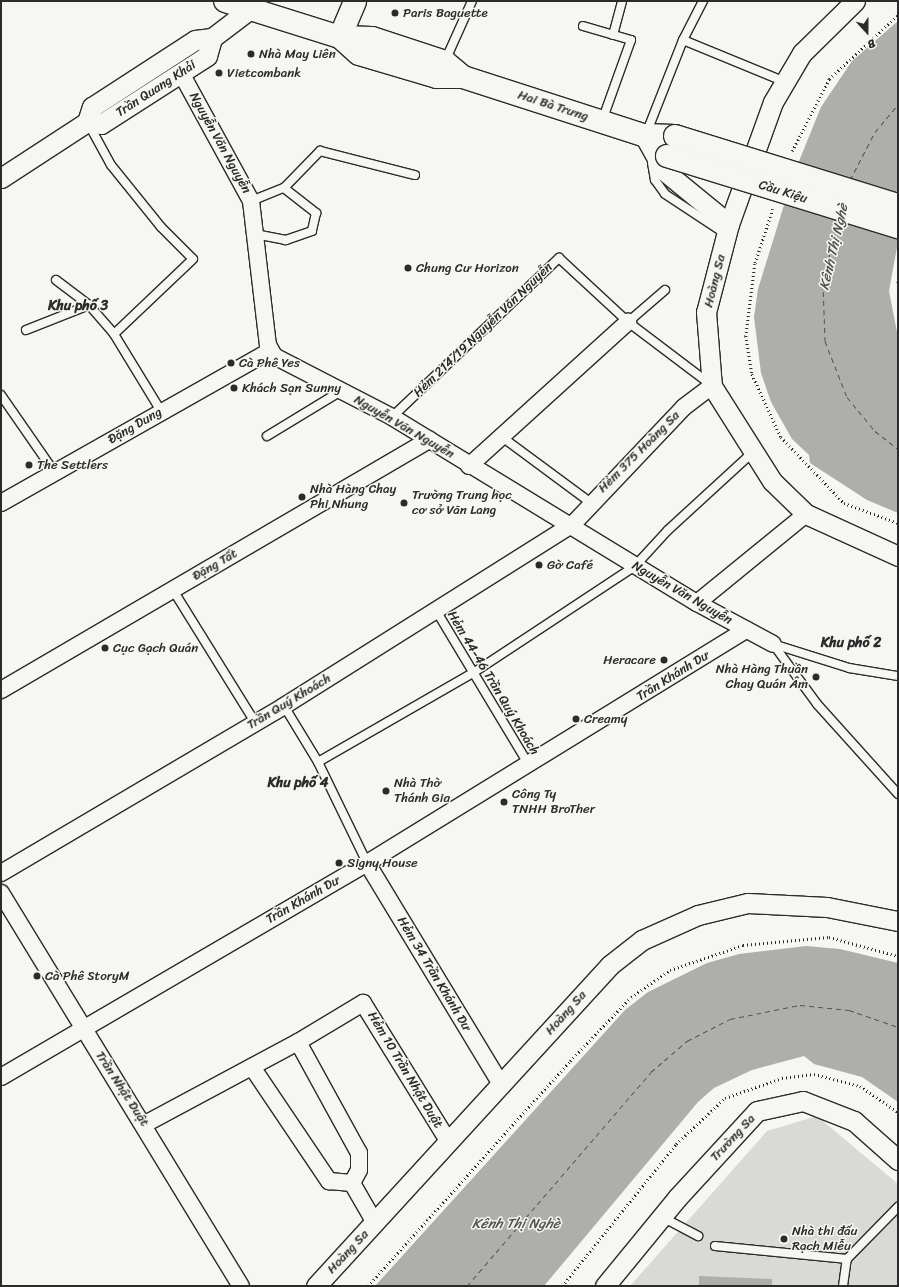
<!DOCTYPE html>
<html>
<head>
<meta charset="utf-8">
<style>
	body { margin:0 }
	#map { position:relative; width:899px; height:1287px; overflow:hidden; background:#f6f6f2; font-family:Sriracha,sans-serif }
	div>[style] { position:absolute }
	.green>* { inset:0; background:#d9d9d5 }
	.water>* { inset:0; background:#aeaeab }
	.ferry>* { height:1px; margin-top:-0.5px; transform-origin:0; background:repeating-linear-gradient(90deg,#525251 0 5px,transparent 0 9px) }
	.path>* { height:2.5px; margin-top:-1.25px; transform-origin:0; background:repeating-linear-gradient(90deg,#2b2b2b 0 1px,transparent 0 4px) }
	.roads { filter:drop-shadow(1px 0 #2b2b2b) drop-shadow(-1px 0 #2b2b2b) drop-shadow(0 1px #2b2b2b) drop-shadow(0 -1px #2b2b2b) }
	.service>* { height:8px; margin:-4px; padding:0 4px; transform-origin:4px; border-radius:4px; background:#f6f6f2 }
	.minor>* { height:16px; margin:-8px; padding:0 8px; transform-origin:8px; border-radius:8px; background:#f6f6f2 }
	.tertiary>* { height:19px; margin:-9.5px; padding:0 9.5px; transform-origin:9.5px; border-radius:9.5px; background:#f6f6f2 }
	.secondary>* { height:22px; margin:-11px; padding:0 11px; transform-origin:11px; border-radius:11px; background:#f6f6f2 }
	.primary>* { height:22px; margin:-11px; padding:0 11px; transform-origin:11px; border-radius:11px; background:#f6f6f2 }
	.bridges { filter:drop-shadow(1px 0 #2b2b2b) drop-shadow(-1px 0 #2b2b2b) drop-shadow(0 1px #2b2b2b) drop-shadow(0 -1px #2b2b2b) }
	.primary-bridge>* { height:22px; margin:-11px; padding:0 11px; transform-origin:11px; border-radius:11px; background:#f6f6f2 }
	.dots>* { width:11px; height:11px; translate:-50% -50%; box-sizing:border-box; border:2px solid #f6f6f2; border-radius:50% }
	span { translate:-50% -50%; white-space:nowrap; text-align:center; line-height:1.15; -webkit-text-stroke:3px #f6f6f2; paint-order:stroke }
	.poi-label { font-size:13px; color:#2b2b2b }
	.left { translate:0 -50%; text-align:left }
	.right { translate:-100% -50%; text-align:right }
	.street-label { font-size:13px; color:#2b2b2b }
	.water-label { font-size:14px; color:#525251; font-style:italic }
	.neighbourhood-label { font-size:14px; color:#2b2b2b; font-weight:700 }
	.frame { position:absolute; inset:0; border:2px solid #2b2b2b; pointer-events:none }
	.north { position:absolute; left:847px; top:12px; width:40px; height:40px; -webkit-text-stroke:3px #f6f6f2; paint-order:stroke; rotate:159deg; font-size:11px; font-weight:700; line-height:16px; text-align:center; color:#2b2b2b }
	.north::after { content:''; display:block; margin:auto; width:14px; height:18px; background:#2b2b2b; clip-path:polygon(50% 0,100% 100%,50% 72%,0 100%) }
</style>
</head>
<body>
<div id="map">
	<div class="green">
		<i style="clip-path:polygon(817px 1116px,898px 1184px,898px 1286px,630px 1286px,767px 1131px)"></i>
	</div>
	<div class="water">
		<i style="clip-path:polygon(898px 21px,898px 242px,889px 291px,898px 337px,898px 513px,867px 500px,810px 463px,809px 455px,792px 439px,771px 402px,761px 373px,754px 317px,758px 289px,793px 176px,821px 107px,852px 61px)"></i>
		<i style="clip-path:polygon(806px 946px,840px 949px,898px 963px,898px 1102px,862px 1077px,814px 1064px,804px 1056px,752px 1070px,714px 1088px,698px 1102px,544px 1286px,375px 1286px,625px 1010px,648px 992px,707px 963px,739px 954px)"></i>
		<i style="clip-path:polygon(699px 1276px,772px 1279px,772px 1286px,699px 1286px)"></i>
	</div>
	<div class="ferry">
		<i style="left:850px;top:180px;width:54px;rotate:-62.5deg"></i>
		<i style="left:875px;top:132px;width:35px;rotate:-50deg"></i>
		<i style="left:838px;top:219px;width:66px;rotate:103.2deg"></i>
		<i style="left:823px;top:283px;width:58px;rotate:88deg"></i>
		<i style="left:825px;top:341px;width:60px;rotate:68.6deg"></i>
		<i style="left:847px;top:397px;width:44px;rotate:50.5deg"></i>
		<i style="left:875px;top:431px;width:29px;rotate:38deg"></i>
		<i style="left:467px;top:1286px;width:282px;rotate:-49.3deg"></i>
		<i style="left:651px;top:1072px;width:48px;rotate:-40.7deg"></i>
		<i style="left:687px;top:1041px;width:48px;rotate:-27.1deg"></i>
		<i style="left:730px;top:1019px;width:71px;rotate:-11.3deg"></i>
		<i style="left:800px;top:1005px;width:49px;rotate:5.8deg"></i>
		<i style="left:849px;top:1010px;width:52px;rotate:19.1deg"></i>
	</div>
	<div class="path">
		<i style="left:792px;top:151px;width:81px;rotate:-62.8deg"></i>
		<i style="left:829px;top:79px;width:94px;rotate:-42.8deg"></i>
		<i style="left:773px;top:209px;width:58px;rotate:108.1deg"></i>
		<i style="left:755px;top:264px;width:73px;rotate:97.1deg"></i>
		<i style="left:746px;top:336px;width:38px;rotate:81deg"></i>
		<i style="left:752px;top:374px;width:69px;rotate:65.3deg"></i>
		<i style="left:781px;top:437px;width:91px;rotate:46.3deg"></i>
		<i style="left:844px;top:503px;width:58px;rotate:20.3deg"></i>
		<i style="left:898px;top:282px;width:3px;rotate:90deg"></i>
		<i style="left:368px;top:1286px;width:302px;rotate:-48.1deg"></i>
		<i style="left:570px;top:1061px;width:88px;rotate:-46.4deg"></i>
		<i style="left:631px;top:997px;width:47px;rotate:-34.7deg"></i>
		<i style="left:670px;top:970px;width:77px;rotate:-18.9deg"></i>
		<i style="left:743px;top:945px;width:86px;rotate:-5.3deg"></i>
		<i style="left:829px;top:937px;width:72px;rotate:15.4deg"></i>
		<i style="left:562px;top:1286px;width:182px;rotate:-51.2deg"></i>
		<i style="left:676px;top:1144px;width:67px;rotate:-43.2deg"></i>
		<i style="left:725px;top:1098px;width:60px;rotate:-19.3deg"></i>
		<i style="left:782px;top:1078px;width:32px;rotate:-7deg"></i>
		<i style="left:814px;top:1074px;width:48px;rotate:14.6deg"></i>
		<i style="left:860px;top:1086px;width:46px;rotate:34.4deg"></i>
	</div>
	<div class="roads">
		<div class="service">
			<i style="left:583px;top:26px;width:50px;rotate:16.3deg"></i>
			<i style="left:631px;top:40px;width:86px;rotate:109.7deg"></i>
			<i style="left:613px;top:35px;width:35px;rotate:-75deg"></i>
			<i style="left:683px;top:40px;width:108px;rotate:22.3deg"></i>
			<i style="left:445px;top:61px;width:66px;rotate:-65.8deg"></i>
			<i style="left:88px;top:123px;width:48px;rotate:61.3deg"></i>
			<i style="left:111px;top:165px;width:80px;rotate:51.1deg"></i>
			<i style="left:161px;top:227px;width:45px;rotate:45deg"></i>
			<i style="left:193px;top:259px;width:109px;rotate:136.5deg"></i>
			<i style="left:646px;top:134px;width:101px;rotate:-68.5deg"></i>
			<i style="left:683px;top:40px;width:44px;rotate:-62.9deg"></i>
			<i style="left:652px;top:163px;width:17px;rotate:80deg"></i>
			<i style="left:655px;top:180px;width:17px;rotate:54deg"></i>
			<i style="left:665px;top:194px;width:73px;rotate:33.3deg"></i>
			<i style="left:284px;top:188px;width:52px;rotate:-45.8deg"></i>
			<i style="left:320px;top:151px;width:98px;rotate:14.2deg"></i>
			<i style="left:251px;top:201px;width:35px;rotate:-22deg"></i>
			<i style="left:284px;top:188px;width:41px;rotate:38deg"></i>
			<i style="left:316px;top:213px;width:18px;rotate:103deg"></i>
			<i style="left:312px;top:231px;width:28px;rotate:161deg"></i>
			<i style="left:286px;top:240px;width:33px;rotate:-169deg"></i>
			<i style="left:56px;top:280px;width:41px;rotate:37.1deg"></i>
			<i style="left:89px;top:305px;width:38px;rotate:49deg"></i>
			<i style="left:114px;top:334px;width:90px;rotate:58.6deg"></i>
			<i style="left:628px;top:322px;width:49px;rotate:-40.9deg"></i>
			<i style="left:26px;top:330px;width:68px;rotate:-21.6deg"></i>
			<i style="left:1px;top:395px;width:95px;rotate:55.3deg"></i>
			<i style="left:392px;top:417px;width:231px;rotate:-43.6deg"></i>
			<i style="left:559px;top:258px;width:94px;rotate:42.8deg"></i>
			<i style="left:628px;top:322px;width:103px;rotate:37.1deg"></i>
			<i style="left:267px;top:436px;width:87px;rotate:-31.3deg"></i>
			<i style="left:502px;top:437px;width:109px;rotate:36.5deg"></i>
			<i style="left:173px;top:590px;width:155px;rotate:58.2deg"></i>
			<i style="left:437px;top:612px;width:179px;rotate:59deg"></i>
			<i style="left:773px;top:644px;width:74px;rotate:53.7deg"></i>
			<i style="left:817px;top:704px;width:121px;rotate:48deg"></i>
			<i style="left:773px;top:644px;width:80px;rotate:17.5deg"></i>
			<i style="left:849px;top:668px;width:50px;rotate:9.3deg"></i>
			<i style="left:284px;top:706px;width:66px;rotate:58.7deg"></i>
			<i style="left:318px;top:762px;width:112px;rotate:64.1deg"></i>
			<i style="left:318px;top:762px;width:179px;rotate:-29.9deg"></i>
			<i style="left:473px;top:673px;width:194px;rotate:-33.4deg"></i>
			<i style="left:635px;top:566px;width:49px;rotate:-47.5deg"></i>
			<i style="left:668px;top:530px;width:114px;rotate:-42.5deg"></i>
			<i style="left:662px;top:1217px;width:41px;rotate:27.8deg"></i>
			<i style="left:715px;top:1246px;width:133px;rotate:5.6deg"></i>
			<i style="left:843px;top:1286px;width:27px;rotate:-82deg"></i>
			<i style="left:847px;top:1259px;width:73px;rotate:-45.6deg"></i>
		</div>
		<div class="minor">
			<i style="left:181px;top:73px;width:146px;rotate:61.3deg"></i>
			<i style="left:251px;top:201px;width:145px;rotate:83.3deg"></i>
			<i style="left:268px;top:345px;width:13px;rotate:61deg"></i>
			<i style="left:274px;top:356px;width:133px;rotate:27.3deg"></i>
			<i style="left:392px;top:417px;width:357px;rotate:31.4deg"></i>
			<i style="left:697px;top:603px;width:86px;rotate:28.3deg"></i>
			<i style="left:469px;top:466px;width:215px;rotate:-42.2deg"></i>
			<i style="left:1px;top:503px;width:309px;rotate:-29.5deg"></i>
			<i style="left:697px;top:603px;width:141px;rotate:-39.2deg"></i>
			<i style="left:1px;top:690px;width:496px;rotate:-30.3deg"></i>
			<i style="left:367px;top:863px;width:258px;rotate:58.8deg"></i>
			<i style="left:1px;top:873px;width:329px;rotate:-30.5deg"></i>
			<i style="left:284px;top:706px;width:342px;rotate:-32.2deg"></i>
			<i style="left:573px;top:524px;width:161px;rotate:-46.5deg"></i>
			<i style="left:684px;top:407px;width:35px;rotate:-37deg"></i>
			<i style="left:1px;top:893px;width:460px;rotate:58.6deg"></i>
			<i style="left:298px;top:1042px;width:127px;rotate:61.2deg"></i>
			<i style="left:359px;top:1153px;width:17px;rotate:90deg"></i>
			<i style="left:359px;top:1170px;width:15px;rotate:118deg"></i>
			<i style="left:352px;top:1183px;width:46px;rotate:60.1deg"></i>
			<i style="left:252px;top:1067px;width:138px;rotate:56deg"></i>
			<i style="left:329px;top:1181px;width:23px;rotate:5deg"></i>
			<i style="left:1px;top:1077px;width:424px;rotate:-30.3deg"></i>
			<i style="left:367px;top:863px;width:445px;rotate:-31.6deg"></i>
			<i style="left:145px;top:1124px;width:174px;rotate:-28.2deg"></i>
			<i style="left:298px;top:1042px;width:76px;rotate:-31deg"></i>
			<i style="left:363px;top:1003px;width:163px;rotate:58.3deg"></i>
		</div>
		<div class="tertiary">
			<i style="left:855px;top:1px;width:74px;rotate:135.5deg"></i>
			<i style="left:802px;top:53px;width:57px;rotate:120.6deg"></i>
			<i style="left:773px;top:102px;width:130px;rotate:109.8deg"></i>
			<i style="left:729px;top:224px;width:91px;rotate:104.6deg"></i>
			<i style="left:706px;top:312px;width:74px;rotate:85.4deg"></i>
			<i style="left:712px;top:386px;width:112px;rotate:57.7deg"></i>
			<i style="left:772px;top:481px;width:47px;rotate:44.1deg"></i>
			<i style="left:806px;top:514px;width:101px;rotate:24.5deg"></i>
			<i style="left:87px;top:122px;width:14px;rotate:8deg"></i>
			<i style="left:101px;top:124px;width:126px;rotate:-32.7deg"></i>
			<i style="left:207px;top:56px;width:19px;rotate:-74deg"></i>
			<i style="left:645px;top:137px;width:38px;rotate:61deg"></i>
			<i style="left:663px;top:170px;width:85px;rotate:39.3deg"></i>
			<i style="left:1px;top:178px;width:103px;rotate:-33.1deg"></i>
			<i style="left:87px;top:122px;width:16px;rotate:-72deg"></i>
			<i style="left:92px;top:107px;width:123px;rotate:-33deg"></i>
			<i style="left:195px;top:40px;width:17px;rotate:-7deg"></i>
			<i style="left:212px;top:38px;width:48px;rotate:-37.3deg"></i>
			<i style="left:316px;top:1286px;width:435px;rotate:-47.5deg"></i>
			<i style="left:610px;top:965px;width:41px;rotate:-38deg"></i>
			<i style="left:642px;top:940px;width:61px;rotate:-24.1deg"></i>
			<i style="left:698px;top:915px;width:51px;rotate:-13.5deg"></i>
			<i style="left:748px;top:903px;width:79px;rotate:2.9deg"></i>
			<i style="left:827px;top:907px;width:72px;rotate:11.2deg"></i>
			<i style="left:605px;top:1286px;width:114px;rotate:-50.7deg"></i>
			<i style="left:677px;top:1198px;width:118px;rotate:-47.4deg"></i>
			<i style="left:757px;top:1111px;width:47px;rotate:-12.3deg"></i>
			<i style="left:803px;top:1101px;width:55px;rotate:21.4deg"></i>
			<i style="left:854px;top:1121px;width:59px;rotate:41.6deg"></i>
		</div>
		<div class="secondary">
			<i style="left:340px;top:37px;width:39px;rotate:-67deg"></i>
		</div>
		<div class="primary">
			<i style="left:225px;top:1px;width:121px;rotate:17.4deg"></i>
			<i style="left:340px;top:37px;width:32px;rotate:2deg"></i>
			<i style="left:372px;top:38px;width:77px;rotate:18.2deg"></i>
			<i style="left:445px;top:62px;width:23px;rotate:40deg"></i>
			<i style="left:340px;top:37px;width:25px;rotate:42deg"></i>
			<i style="left:359px;top:54px;width:81px;rotate:16.4deg"></i>
			<i style="left:437px;top:77px;width:26px"></i>
			<i style="left:463px;top:77px;width:189px;rotate:17.9deg"></i>
			<i style="left:643px;top:135px;width:32px;rotate:2deg"></i>
		</div>
	</div>
	<div class="bridges">
		<div class="primary-bridge">
			<i style="left:675px;top:136px;width:233px;rotate:17.2deg"></i>
			<i style="left:667px;top:156px;width:242px;rotate:17.1deg"></i>
		</div>
	</div>
	<div class="dots">
		<i style="left:395px;top:13px;background:#2b2b2b"></i>
		<i style="left:251px;top:54px;background:#2b2b2b"></i>
		<i style="left:219px;top:73px;background:#2b2b2b"></i>
		<i style="left:408px;top:268px;background:#2b2b2b"></i>
		<i style="left:231px;top:363px;background:#2b2b2b"></i>
		<i style="left:234px;top:388px;background:#2b2b2b"></i>
		<i style="left:29px;top:465px;background:#2b2b2b"></i>
		<i style="left:302px;top:497px;background:#2b2b2b"></i>
		<i style="left:404px;top:503px;background:#2b2b2b"></i>
		<i style="left:539px;top:565px;background:#2b2b2b"></i>
		<i style="left:105px;top:648px;background:#2b2b2b"></i>
		<i style="left:664px;top:660px;background:#2b2b2b"></i>
		<i style="left:816px;top:677px;background:#2b2b2b"></i>
		<i style="left:576px;top:719px;background:#2b2b2b"></i>
		<i style="left:386px;top:791px;background:#2b2b2b"></i>
		<i style="left:504px;top:802px;background:#2b2b2b"></i>
		<i style="left:339px;top:863px;background:#2b2b2b"></i>
		<i style="left:37px;top:976px;background:#2b2b2b"></i>
		<i style="left:784px;top:1239px;background:#2b2b2b"></i>
	</div>
	<div class="poi-label">
		<span class="left" style="left:403px;top:13px">Paris Baguette</span>
		<span class="left" style="left:259px;top:54px">Nhà May Liên</span>
		<span class="left" style="left:227px;top:73px">Vietcombank</span>
		<span class="left" style="left:416px;top:268px">Chung Cư Horizon</span>
		<span class="left" style="left:239px;top:363px">Cà Phê Yes</span>
		<span class="left" style="left:242px;top:388px">Khách Sạn Sunny</span>
		<span class="left" style="left:37px;top:465px">The Settlers</span>
		<span class="left" style="left:310px;top:497px">Nhà Hàng Chay<br>Phi Nhung</span>
		<span class="left" style="left:412px;top:503px">Trường Trung học<br>cơ sở Văn Lang</span>
		<span class="left" style="left:547px;top:565px">Gờ Café</span>
		<span class="left" style="left:113px;top:648px">Cục Gạch Quán</span>
		<span class="right" style="left:656px;top:660px">Heracare</span>
		<span class="right" style="left:808px;top:677px">Nhà Hàng Thuần<br>Chay Quán Âm</span>
		<span class="left" style="left:584px;top:719px">Creamy</span>
		<span class="left" style="left:394px;top:791px">Nhà Thờ<br>Thánh Gia</span>
		<span class="left" style="left:512px;top:802px">Công Ty<br>TNHH BroTher</span>
		<span class="left" style="left:347px;top:863px">Signy House</span>
		<span class="left" style="left:45px;top:976px">Cà Phê StoryM</span>
		<span class="left" style="left:792px;top:1239px">Nhà thi đấu<br>Rạch Miễu</span>
	</div>
	<div class="street-label">
		<span style="left:156px;top:89px;rotate:-33deg">Trần Quang Khải</span>
		<span style="left:553px;top:106px;rotate:18deg">Hai Bà Trưng</span>
		<span style="left:220px;top:143px;rotate:61deg">Nguyễn Văn Nguyễn</span>
		<span style="left:783px;top:192px;rotate:17deg">Cầu Kiệu</span>
		<span style="left:715px;top:281px;rotate:-76deg">Hoàng Sa</span>
		<span style="left:483px;top:330px;rotate:-44deg">Hẻm 214/19 Nguyễn Văn Nguyễn</span>
		<span style="left:135px;top:426px;rotate:-30deg">Đặng Dung</span>
		<span style="left:404px;top:427px;rotate:30deg">Nguyễn Văn Nguyễn</span>
		<span style="left:639px;top:452px;rotate:-45deg">Hẻm 375 Hoàng Sa</span>
		<span style="left:215px;top:565px;rotate:-30deg">Ðặng Tất</span>
		<span style="left:682px;top:593px;rotate:30deg">Nguyễn Văn Nguyễn</span>
		<span style="left:673px;top:676px;rotate:-32deg">Trần Khánh Dư</span>
		<span style="left:493px;top:683px;rotate:59deg">Hẻm 44-46 Trần Quý Khoách</span>
		<span style="left:289px;top:702px;rotate:-31deg">Trần Quý Khoách</span>
		<span style="left:303px;top:900px;rotate:-30deg">Trần Khánh Dư</span>
		<span style="left:434px;top:974px;rotate:59deg">Hẻm 34 Trần Khánh Dư</span>
		<span style="left:566px;top:1013px;rotate:-48deg">Hoàng Sa</span>
		<span style="left:405px;top:1070px;rotate:59deg">Hẻm 10 Trần Nhật Duật</span>
		<span style="left:122px;top:1089px;rotate:57deg">Trần Nhật Duật</span>
		<span style="left:733px;top:1138px;rotate:-47deg">Trường Sa</span>
		<span style="left:348px;top:1252px;rotate:-47deg">Hoàng Sa</span>
	</div>
	<div class="water-label">
		<span style="left:834px;top:247px;rotate:-77deg">Kênh Thị Nghè</span>
		<span style="left:516px;top:1224px">Kênh Thị Nghè</span>
	</div>
	<div class="neighbourhood-label">
		<span style="left:78px;top:306px">Khu phố 3</span>
		<span style="left:851px;top:643px">Khu phố 2</span>
		<span style="left:298px;top:783px">Khu phố 4</span>
	</div>
	<div class="frame"></div>
	<div class="north">B</div>
</div>
</body>
</html>
